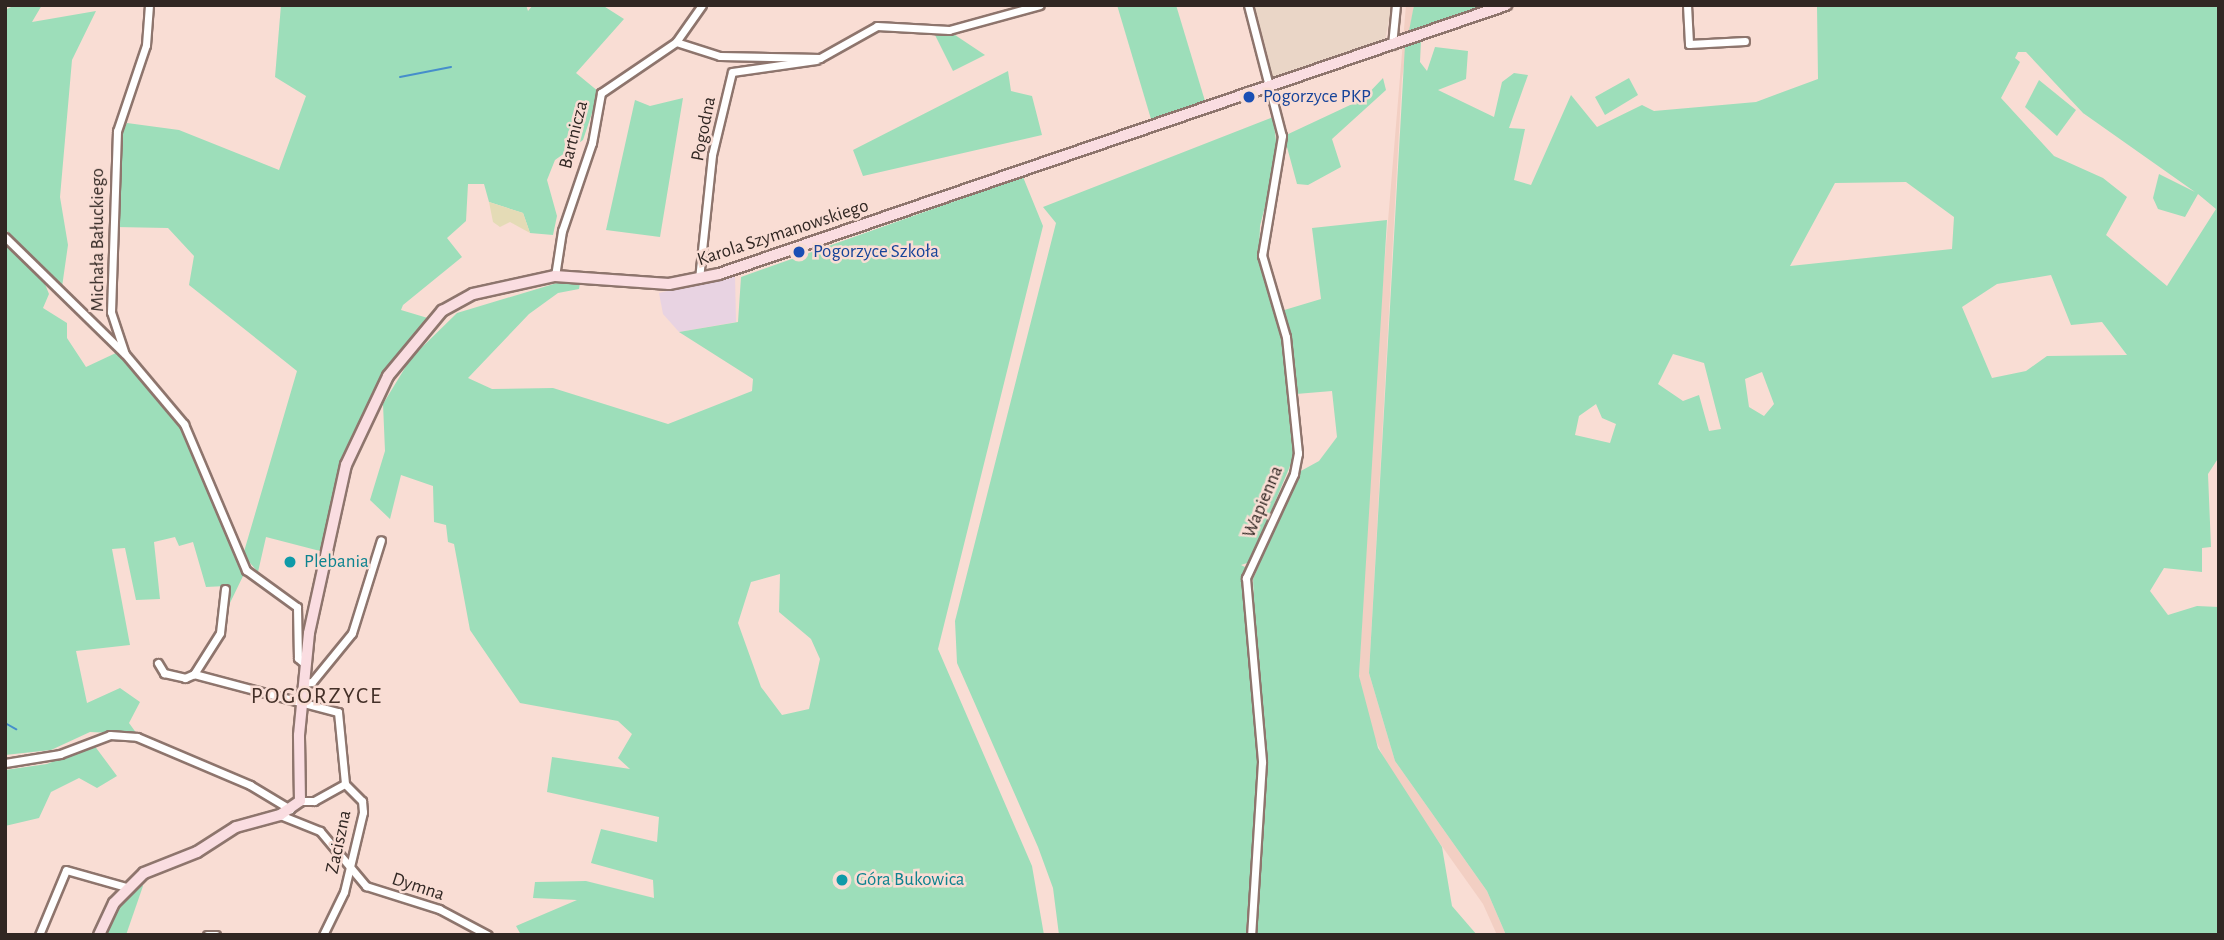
<!DOCTYPE html>
<html>
<head>
<meta charset="utf-8">
<style>
	body { margin:0 }
	#map { position:relative; width:2224px; height:940px; overflow:hidden; background:#f9ddd4; font-family:"Alegreya Sans",sans-serif }
	div>[style] { position:absolute }
	.commercial>* { inset:0; background:#ead6c7 }
	.built>* { inset:0; background:#f2cfc3 }
	.education>* { inset:0; background:#e8d3e2 }
	.green>* { inset:0; background:#9ddeba }
	.sand>* { inset:0; background:#e4dbb6 }
	.stream>* { height:2px; margin:-1px; padding:0 1px; transform-origin:1px; border-radius:1px; background:#468ecb }
	.roads { filter:drop-shadow(2px 0 #8e756d) drop-shadow(-2px 0 #8e756d) drop-shadow(0 2px #8e756d) drop-shadow(0 -2px #8e756d) }
	.street>* { height:7px; margin:-3.5px; padding:0 3.5px; transform-origin:3.5px; border-radius:3.5px; background:#fff }
	.secondary>* { height:10px; margin:-5px; padding:0 5px; transform-origin:5px; border-radius:5px; background:#fadde1 }
	.dots>* { width:19px; height:19px; translate:-50% -50%; box-sizing:border-box; border:4px solid #f9ddd4; border-radius:50% }
	span { translate:-50% -50%; white-space:nowrap; text-align:center; line-height:1.15; -webkit-text-stroke:5px #f9ddd4; paint-order:stroke }
	.transit-label { font-size:19px; color:#164399 }
	.left { translate:0 -50%; text-align:left }
	.street-label { font-size:19px; color:#312723 }
	.culture-label { font-size:19px; color:#0d838f }
	.quarter-label { font-size:23px; color:#443028; letter-spacing:2px }
	.frame { position:absolute; inset:0; border:7px solid #312723; pointer-events:none }
</style>
</head>
<body>
<div id="map">
	<div class="commercial">
		<i style="clip-path:polygon(1250px 5px,1392px 5px,1385px 40px,1272px 78px)"></i>
	</div>
	<div class="built">
		<i style="clip-path:polygon(1406px 5px,1414px 5px,1402px 78px,1369px 673px,1395px 761px,1487px 891px,1506px 935px,1497px 935px,1483px 904px,1392px 776px,1366px 719px,1359px 675px,1375px 377px)"></i>
	</div>
	<div class="education">
		<i style="clip-path:polygon(735px 275px,736px 322px,679px 332px,663px 314px,659px 293px)"></i>
	</div>
	<div class="green">
		<i style="clip-path:polygon(15px 5px,42px 5px,32px 22px,96px 11px,72px 60px,60px 197px,68px 245px,62px 287px,5px 229px,5px 10px)"></i>
		<i style="clip-path:polygon(281px 5px,526px 5px,528px 11px,533px 5px,602px 5px,624px 19px,576px 73px,599px 92px,583px 140px,555px 160px,547px 180px,557px 216px,553px 235px,530px 233px,523px 213px,489px 202px,484px 184px,468px 184px,466px 221px,447px 238px,462px 257px,403px 305px,401px 310px,431px 319px,375px 389px,347px 450px,320px 551px,266px 537px,258px 572px,243px 555px,297px 371px,189px 285px,194px 256px,168px 228px,115px 227px,120px 136px,127px 123px,179px 130px,279px 170px,306px 96px,275px 77px)"></i>
		<i style="clip-path:polygon(1117px 5px,1176px 5px,1205px 101px,1151px 119px)"></i>
		<i style="clip-path:polygon(1414px 5px,1495px 5px,1408px 36px)"></i>
		<i style="clip-path:polygon(evenodd,2219px 5px,2219px 457px,2208px 474px,2211px 547px,2202px 548px,2202px 572px,2164px 568px,2150px 591px,2168px 615px,2197px 606px,2219px 607px,2219px 935px,1506px 935px,1487px 891px,1395px 761px,1369px 673px,1405px 45px,1421px 40px,1420px 62px,1427px 71px,1435px 47px,1468px 51px,1466px 79px,1438px 90px,1494px 117px,1502px 82px,1514px 73px,1528px 75px,1509px 128px,1525px 129px,1514px 180px,1531px 185px,1571px 95px,1597px 127px,1642px 105px,1654px 111px,1756px 102px,1818px 79px,1817px 7px,2219px 5px,2018px 52px,2026px 52px,2083px 113px,2195px 192px,2159px 174px,2153px 198px,2158px 209px,2185px 217px,2198px 194px,2216px 209px,2167px 286px,2106px 235px,2127px 197px,2103px 178px,2054px 156px,2001px 98px,2020px 62px,2015px 58px,2018px 52px,2219px 5px,1906px 182px,1954px 217px,1952px 249px,1790px 266px,1835px 183px,1906px 182px,2219px 5px,2051px 275px,2071px 325px,2102px 322px,2127px 355px,2047px 356px,2026px 371px,1992px 378px,1962px 307px,1997px 284px,2051px 275px,2219px 5px,1673px 354px,1704px 363px,1721px 429px,1709px 431px,1699px 395px,1683px 401px,1658px 384px,1673px 354px,2219px 5px,1762px 372px,1774px 404px,1764px 416px,1749px 407px,1745px 379px,1762px 372px,2219px 5px,1596px 404px,1602px 418px,1616px 424px,1610px 443px,1575px 435px,1579px 416px,1596px 404px)"></i>
		<i style="clip-path:polygon(949px 31px,985px 55px,953px 71px,934px 33px)"></i>
		<i style="clip-path:polygon(1008px 71px,1011px 91px,1032px 96px,1042px 135px,863px 176px,853px 150px)"></i>
		<i style="clip-path:polygon(1383px 78px,1386px 90px,1332px 139px,1341px 167px,1308px 185px,1297px 184px,1284px 136px,1363px 99px)"></i>
		<i style="clip-path:polygon(1629px 78px,1638px 95px,1605px 115px,1595px 97px)"></i>
		<i style="clip-path:polygon(2039px 80px,2076px 110px,2057px 136px,2025px 107px)"></i>
		<i style="clip-path:polygon(683px 98px,660px 237px,606px 230px,635px 100px,650px 106px)"></i>
		<i style="clip-path:polygon(1273px 117px,1278px 156px,1260px 226px,1259px 256px,1283px 339px,1295px 454px,1250px 562px,1241px 565px,1247px 568px,1243px 592px,1259px 762px,1246px 935px,1059px 935px,1053px 888px,1038px 847px,957px 663px,955px 621px,1056px 223px,1043px 207px)"></i>
		<i style="clip-path:polygon(evenodd,1023px 177px,1043px 226px,938px 649px,1032px 866px,1044px 935px,521px 935px,516px 926px,577px 900px,533px 898px,535px 882px,586px 881px,654px 898px,653px 880px,591px 863px,601px 829px,657px 842px,659px 817px,547px 792px,552px 757px,630px 769px,618px 758px,632px 734px,618px 721px,520px 703px,470px 630px,454px 544px,448px 542px,446px 525px,434px 522px,433px 486px,401px 475px,390px 519px,370px 500px,385px 451px,383px 404px,411px 358px,457px 313px,557px 283px,580px 283px,579px 289px,558px 293px,529px 314px,468px 378px,492px 389px,553px 388px,668px 424px,752px 391px,753px 379px,679px 332px,738px 322px,741px 277px,1023px 177px,780px 574px,779px 612px,811px 639px,820px 659px,809px 709px,782px 715px,761px 687px,738px 623px,751px 582px,780px 574px)"></i>
		<i style="clip-path:polygon(1387px 220px,1359px 676px,1378px 748px,1442px 847px,1452px 906px,1477px 935px,1254px 935px,1262px 791px,1253px 579px,1299px 472px,1319px 461px,1337px 437px,1332px 391px,1296px 394px,1281px 311px,1321px 299px,1312px 228px)"></i>
		<i style="clip-path:polygon(5px 241px,45px 284px,49px 294px,43px 308px,67px 323px,67px 338px,86px 367px,118px 352px,173px 411px,244px 574px,229px 605px,226px 586px,206px 587px,193px 542px,179px 546px,175px 537px,154px 542px,160px 599px,136px 600px,125px 548px,112px 549px,130px 645px,76px 651px,87px 703px,120px 688px,140px 702px,129px 723px,137px 734px,90px 732px,51px 750px,5px 755px)"></i>
		<i style="clip-path:polygon(94px 745px,117px 776px,97px 788px,79px 778px,51px 792px,39px 818px,5px 826px,5px 770px,47px 764px)"></i>
		<i style="clip-path:polygon(138px 880px,143px 886px,126px 935px,104px 935px,120px 899px)"></i>
	</div>
	<div class="sand">
		<i style="clip-path:polygon(489px 202px,523px 213px,530px 233px,510px 222px,500px 227px,493px 222px)"></i>
	</div>
	<div class="stream">
		<i style="left:400px;top:77px;width:52px;rotate:-11.1deg"></i>
		<i style="left:5px;top:723px;width:13px;rotate:29deg"></i>
	</div>
	<div class="roads">
		<div class="street">
			<i style="left:149px;top:5px;width:40px;rotate:94.3deg"></i>
			<i style="left:146px;top:45px;width:91px;rotate:108.6deg"></i>
			<i style="left:117px;top:131px;width:181px;rotate:91.9deg"></i>
			<i style="left:111px;top:312px;width:44px;rotate:71.6deg"></i>
			<i style="left:125px;top:354px;width:92px;rotate:49.9deg"></i>
			<i style="left:184px;top:424px;width:159px;rotate:67deg"></i>
			<i style="left:246px;top:570px;width:63px;rotate:36deg"></i>
			<i style="left:297px;top:607px;width:51px;rotate:88.9deg"></i>
			<i style="left:298px;top:658px;width:9px;rotate:41deg"></i>
			<i style="left:1248px;top:5px;width:135px;rotate:75.5deg"></i>
			<i style="left:1282px;top:136px;width:121px;rotate:99.5deg"></i>
			<i style="left:1262px;top:255px;width:85px;rotate:73.7deg"></i>
			<i style="left:1286px;top:337px;width:117px;rotate:84.1deg"></i>
			<i style="left:1298px;top:453px;width:21px;rotate:101deg"></i>
			<i style="left:1294px;top:474px;width:115px;rotate:114.8deg"></i>
			<i style="left:1246px;top:578px;width:185px;rotate:85deg"></i>
			<i style="left:1262px;top:762px;width:173px;rotate:93.6deg"></i>
			<i style="left:1687px;top:5px;width:39px;rotate:87deg"></i>
			<i style="left:1689px;top:44px;width:56px;rotate:-3.1deg"></i>
			<i style="left:676px;top:42px;width:46px;rotate:17.7deg"></i>
			<i style="left:720px;top:56px;width:100px;rotate:1.1deg"></i>
			<i style="left:820px;top:58px;width:65px;rotate:-29.3deg"></i>
			<i style="left:877px;top:26px;width:72px;rotate:3.2deg"></i>
			<i style="left:949px;top:30px;width:94px;rotate:-15.4deg"></i>
			<i style="left:1392px;top:45px;width:40px;rotate:-84.3deg"></i>
			<i style="left:5px;top:237px;width:166px;rotate:44.3deg"></i>
			<i style="left:555px;top:276px;width:46px;rotate:-81.2deg"></i>
			<i style="left:562px;top:231px;width:93px;rotate:-71.2deg"></i>
			<i style="left:592px;top:143px;width:51px;rotate:-79.8deg"></i>
			<i style="left:601px;top:93px;width:91px;rotate:-34.2deg"></i>
			<i style="left:676px;top:42px;width:45px;rotate:-54.9deg"></i>
			<i style="left:699px;top:279px;width:125px;rotate:-84deg"></i>
			<i style="left:712px;top:155px;width:85px;rotate:-76.5deg"></i>
			<i style="left:732px;top:72px;width:85px;rotate:-8.1deg"></i>
			<i style="left:225px;top:589px;width:44px;rotate:96.5deg"></i>
			<i style="left:220px;top:633px;width:49px;rotate:122.4deg"></i>
			<i style="left:194px;top:674px;width:149px;rotate:14.8deg"></i>
			<i style="left:338px;top:712px;width:72px;rotate:84.4deg"></i>
			<i style="left:158px;top:663px;width:12px;rotate:59deg"></i>
			<i style="left:164px;top:673px;width:22px;rotate:13deg"></i>
			<i style="left:185px;top:678px;width:10px;rotate:-24deg"></i>
			<i style="left:304px;top:683px;width:8px;rotate:-7deg"></i>
			<i style="left:312px;top:682px;width:63px;rotate:-50.8deg"></i>
			<i style="left:352px;top:633px;width:97px;rotate:-72.7deg"></i>
			<i style="left:5px;top:763px;width:56px;rotate:-9.3deg"></i>
			<i style="left:60px;top:754px;width:53px;rotate:-20.8deg"></i>
			<i style="left:110px;top:735px;width:27px;rotate:4deg"></i>
			<i style="left:137px;top:737px;width:123px;rotate:23deg"></i>
			<i style="left:250px;top:785px;width:47px;rotate:31deg"></i>
			<i style="left:300px;top:801px;width:14px"></i>
			<i style="left:314px;top:801px;width:35px;rotate:-29deg"></i>
			<i style="left:280px;top:815px;width:43px;rotate:21.8deg"></i>
			<i style="left:320px;top:831px;width:72px;rotate:50.1deg"></i>
			<i style="left:366px;top:886px;width:77px;rotate:17.5deg"></i>
			<i style="left:439px;top:909px;width:55px;rotate:28deg"></i>
			<i style="left:39px;top:935px;width:70px;rotate:-67.4deg"></i>
			<i style="left:66px;top:870px;width:62px;rotate:15.8deg"></i>
			<i style="left:207px;top:935px;width:9px"></i>
			<i style="left:323px;top:935px;width:48px;rotate:-64deg"></i>
			<i style="left:344px;top:892px;width:82px;rotate:-76.6deg"></i>
			<i style="left:363px;top:812px;width:11px;rotate:-95deg"></i>
			<i style="left:362px;top:801px;width:24px;rotate:-135deg"></i>
		</div>
		<div class="secondary">
			<i style="left:99px;top:935px;width:35px;rotate:-65deg"></i>
			<i style="left:114px;top:903px;width:42px;rotate:-45deg"></i>
			<i style="left:144px;top:873px;width:57px;rotate:-21.6deg"></i>
			<i style="left:197px;top:852px;width:46px;rotate:-32.7deg"></i>
			<i style="left:236px;top:827px;width:46px;rotate:-15.3deg"></i>
			<i style="left:280px;top:815px;width:24px;rotate:-35deg"></i>
			<i style="left:300px;top:801px;width:66px;rotate:-90.9deg"></i>
			<i style="left:299px;top:735px;width:102px;rotate:-84.4deg"></i>
			<i style="left:309px;top:633px;width:172px;rotate:-77.6deg"></i>
			<i style="left:346px;top:465px;width:98px;rotate:-64.7deg"></i>
			<i style="left:388px;top:376px;width:85px;rotate:-50.3deg"></i>
			<i style="left:442px;top:311px;width:35px;rotate:-29deg"></i>
			<i style="left:473px;top:294px;width:84px;rotate:-12.4deg"></i>
			<i style="left:555px;top:276px;width:114px;rotate:4deg"></i>
			<i style="left:669px;top:284px;width:51px;rotate:-11.3deg"></i>
			<i style="left:719px;top:274px;width:832px;rotate:-18.87deg"></i>
		</div>
	</div>
	<div class="dots">
		<i style="left:1249px;top:97px;background:#1a4fb4"></i>
		<i style="left:799px;top:252px;background:#1a4fb4"></i>
		<i style="left:290px;top:562px;background:#0f9aa8"></i>
		<i style="left:842px;top:880px;background:#0f9aa8"></i>
	</div>
	<div class="transit-label">
		<span class="left" style="left:1263px;top:97px">Pogorzyce PKP</span>
		<span class="left" style="left:813px;top:252px">Pogorzyce Szkoła</span>
	</div>
	<div class="street-label">
		<span style="left:704px;top:129px;rotate:-79deg">Pogodna</span>
		<span style="left:574px;top:135px;rotate:-76deg">Bartnicza</span>
		<span style="left:783px;top:233px;rotate:-18deg">Karola Szymanowskiego</span>
		<span style="left:98px;top:240px;rotate:-90deg">Michała Bałuckiego</span>
		<span style="left:1263px;top:502px;rotate:-67deg">Wapienna</span>
		<span style="left:339px;top:842px;rotate:-78deg">Zaciszna</span>
		<span style="left:418px;top:887px;rotate:18deg">Dymna</span>
	</div>
	<div class="culture-label">
		<span class="left" style="left:304px;top:562px">Plebania</span>
		<span class="left" style="left:856px;top:880px">Góra Bukowica</span>
	</div>
	<div class="quarter-label">
		<span style="left:317px;top:697px">POGORZYCE</span>
	</div>
	<div class="frame"></div>
</div>
</body>
</html>
